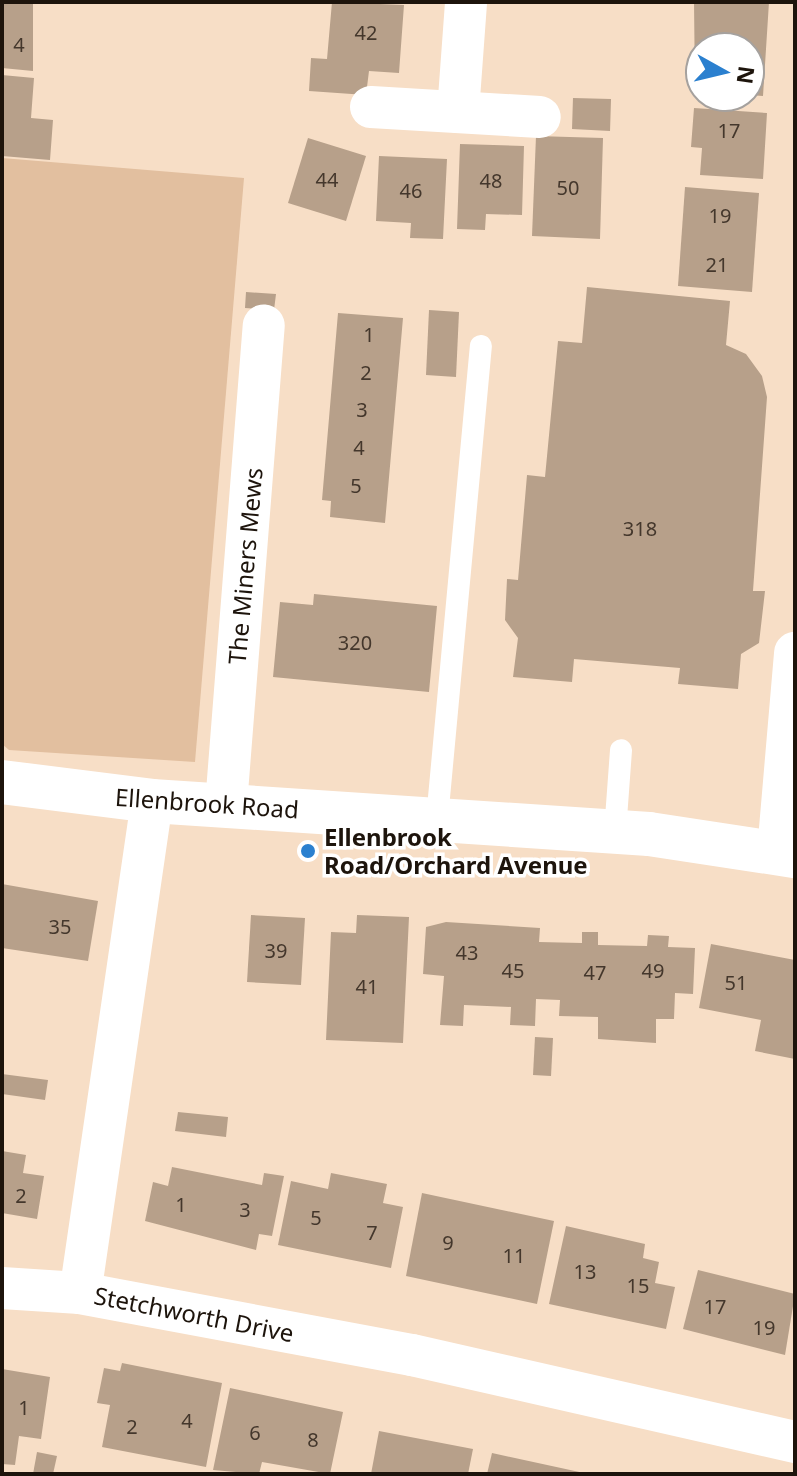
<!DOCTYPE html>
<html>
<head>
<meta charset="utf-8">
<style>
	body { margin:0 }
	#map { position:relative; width:797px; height:1476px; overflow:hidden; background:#f7dec6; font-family:"Noto Sans",sans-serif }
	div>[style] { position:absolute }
	.green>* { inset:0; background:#e2bf9f }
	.building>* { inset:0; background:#b7a08a }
	.lane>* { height:22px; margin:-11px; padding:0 11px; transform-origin:11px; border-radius:11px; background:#fff }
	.street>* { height:42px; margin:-21px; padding:0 21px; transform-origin:21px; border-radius:21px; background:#fff }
	.secondary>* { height:44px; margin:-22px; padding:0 22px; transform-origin:22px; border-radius:22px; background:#fff }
	.dots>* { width:22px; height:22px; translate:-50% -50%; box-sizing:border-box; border:4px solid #fff; border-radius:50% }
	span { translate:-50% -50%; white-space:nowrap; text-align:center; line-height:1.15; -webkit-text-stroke:7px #fff; paint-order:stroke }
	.number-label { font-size:20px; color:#44372c }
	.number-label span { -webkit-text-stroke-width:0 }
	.street-label { font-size:24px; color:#1d140c }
	.poi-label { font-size:24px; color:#1d140c; font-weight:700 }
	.left { translate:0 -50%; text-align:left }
	.frame { position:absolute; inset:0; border:4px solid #1d140c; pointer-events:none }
	.north { position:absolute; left:685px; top:32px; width:80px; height:80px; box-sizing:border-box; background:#fff; border:2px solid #a5a19e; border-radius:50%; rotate:98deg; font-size:22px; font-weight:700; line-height:32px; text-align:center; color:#1d140c }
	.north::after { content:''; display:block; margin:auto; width:28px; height:36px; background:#2b80cf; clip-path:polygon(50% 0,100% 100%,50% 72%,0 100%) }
</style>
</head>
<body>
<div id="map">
	<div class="green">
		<i style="clip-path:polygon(2px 158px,244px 178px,195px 762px,9px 750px,2px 744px)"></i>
	</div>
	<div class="building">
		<i style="clip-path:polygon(2px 2px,33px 2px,33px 71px,2px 68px)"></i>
		<i style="clip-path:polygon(332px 2px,404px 5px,399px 73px,369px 71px,366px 95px,309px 91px,311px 58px,327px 59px)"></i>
		<i style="clip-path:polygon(694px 2px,769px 2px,763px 96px,749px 95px,749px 48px,701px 48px,701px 92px,695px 92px)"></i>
		<i style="clip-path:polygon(2px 75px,34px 78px,31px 118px,53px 120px,50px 160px,2px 156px)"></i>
		<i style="clip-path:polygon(573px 98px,611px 99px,610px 131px,572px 129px)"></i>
		<i style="clip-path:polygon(694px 108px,767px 113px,763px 179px,700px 175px,702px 148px,691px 147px)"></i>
		<i style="clip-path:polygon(536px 136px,603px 138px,600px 239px,532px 236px)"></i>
		<i style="clip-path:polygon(308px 138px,366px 156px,346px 221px,288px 203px)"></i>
		<i style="clip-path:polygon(460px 144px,524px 146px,522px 215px,486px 214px,485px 230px,457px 229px)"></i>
		<i style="clip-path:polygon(379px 156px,447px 159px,443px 239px,410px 238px,411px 223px,376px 221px)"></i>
		<i style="clip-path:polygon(685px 187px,759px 193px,752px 292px,678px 286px)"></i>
		<i style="clip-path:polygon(587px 287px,730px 301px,726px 345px,746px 354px,762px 376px,767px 397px,753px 591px,765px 591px,759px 643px,741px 654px,738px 689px,678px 684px,680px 668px,574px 659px,572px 682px,513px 677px,518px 638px,505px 620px,507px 579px,518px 580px,527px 475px,545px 477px,558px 341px,582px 343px)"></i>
		<i style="clip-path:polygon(246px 292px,276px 294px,274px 310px,245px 308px)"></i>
		<i style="clip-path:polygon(429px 310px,459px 312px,456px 377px,426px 375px)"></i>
		<i style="clip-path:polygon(338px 313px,403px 318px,385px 523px,330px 517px,331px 501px,322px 500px)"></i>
		<i style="clip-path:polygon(314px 594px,437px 606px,429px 692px,273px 677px,280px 602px,313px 605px)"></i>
		<i style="clip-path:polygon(2px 884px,98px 901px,88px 961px,2px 948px)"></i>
		<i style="clip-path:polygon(251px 915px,305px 918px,301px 985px,247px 982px)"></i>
		<i style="clip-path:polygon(357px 915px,409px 917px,403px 1043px,326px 1040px,331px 932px,356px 933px)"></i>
		<i style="clip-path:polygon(446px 922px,540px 928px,539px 942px,582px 943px,582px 932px,598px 932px,598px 945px,647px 946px,648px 935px,669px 936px,668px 947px,695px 948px,693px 994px,675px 993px,674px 1019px,656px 1019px,656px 1043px,598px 1039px,598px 1017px,559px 1016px,560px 1000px,536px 999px,535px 1026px,510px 1025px,511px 1007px,464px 1005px,463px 1026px,440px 1025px,444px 976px,423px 974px,426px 927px)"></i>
		<i style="clip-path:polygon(711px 944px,795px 960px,795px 1059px,755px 1051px,761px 1020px,699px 1008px)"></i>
		<i style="clip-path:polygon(535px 1037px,553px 1038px,551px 1076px,533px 1075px)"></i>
		<i style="clip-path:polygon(2px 1074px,48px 1080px,45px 1100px,2px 1094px)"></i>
		<i style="clip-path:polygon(178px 1112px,228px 1117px,226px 1137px,175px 1131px)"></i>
		<i style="clip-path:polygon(2px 1151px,26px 1155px,23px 1173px,44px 1176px,37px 1219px,2px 1213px)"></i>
		<i style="clip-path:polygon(172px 1167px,262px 1185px,264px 1173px,284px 1176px,272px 1236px,259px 1234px,256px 1250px,145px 1221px,153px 1182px,168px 1186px)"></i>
		<i style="clip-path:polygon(331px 1173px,387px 1184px,383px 1203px,403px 1207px,391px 1268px,278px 1245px,291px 1181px,328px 1189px)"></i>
		<i style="clip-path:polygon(422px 1193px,554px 1221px,537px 1304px,406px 1276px)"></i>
		<i style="clip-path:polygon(566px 1226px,645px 1244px,643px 1258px,659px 1262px,655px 1283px,675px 1287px,666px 1329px,549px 1304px)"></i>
		<i style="clip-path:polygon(698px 1270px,795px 1294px,785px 1355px,683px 1329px)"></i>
		<i style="clip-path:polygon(122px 1363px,222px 1383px,206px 1467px,102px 1447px,110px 1405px,97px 1403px,104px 1368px,120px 1371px)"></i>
		<i style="clip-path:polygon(2px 1369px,50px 1377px,41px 1439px,19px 1436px,15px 1465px,2px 1464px)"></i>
		<i style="clip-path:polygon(230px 1388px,343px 1412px,330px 1474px,262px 1462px,259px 1474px,213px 1470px)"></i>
		<i style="clip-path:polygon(379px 1431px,473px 1449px,468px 1474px,371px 1474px)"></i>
		<i style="clip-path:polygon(37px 1452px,57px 1456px,53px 1474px,33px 1474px)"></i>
		<i style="clip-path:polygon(492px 1453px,584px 1473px,584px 1474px,487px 1474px)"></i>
	</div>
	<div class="lane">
		<i style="left:437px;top:819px;width:475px;rotate:-84.7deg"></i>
		<i style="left:615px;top:832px;width:82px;rotate:-85.8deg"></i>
	</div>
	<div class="street">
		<i style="left:371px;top:107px;width:169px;rotate:3.4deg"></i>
		<i style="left:458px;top:112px;width:110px;rotate:-85.8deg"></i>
		<i style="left:152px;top:801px;width:497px;rotate:98.3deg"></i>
		<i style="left:80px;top:1293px;width:338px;rotate:10.6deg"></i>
		<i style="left:412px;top:1355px;width:393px;rotate:12.8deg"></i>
		<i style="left:226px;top:805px;width:481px;rotate:-85.5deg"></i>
		<i style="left:778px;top:852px;width:200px;rotate:-85.1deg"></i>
		<i style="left:2px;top:1288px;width:78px;rotate:3.7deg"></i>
	</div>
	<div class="secondary">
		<i style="left:2px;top:782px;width:151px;rotate:7.2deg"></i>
		<i style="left:152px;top:801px;width:498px;rotate:3.8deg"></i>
		<i style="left:649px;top:834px;width:148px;rotate:8.6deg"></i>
	</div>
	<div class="dots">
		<i style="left:308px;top:851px;background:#2b80cf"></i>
	</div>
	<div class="number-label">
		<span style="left:366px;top:32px">42</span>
		<span style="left:19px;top:44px">4</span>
		<span style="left:729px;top:130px">17</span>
		<span style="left:327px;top:179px">44</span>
		<span style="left:491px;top:180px">48</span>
		<span style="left:568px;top:187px">50</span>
		<span style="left:411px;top:190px">46</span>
		<span style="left:720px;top:215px">19</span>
		<span style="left:717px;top:264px">21</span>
		<span style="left:369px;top:334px">1</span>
		<span style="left:366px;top:372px">2</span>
		<span style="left:362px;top:409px">3</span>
		<span style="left:359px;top:447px">4</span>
		<span style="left:356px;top:485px">5</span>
		<span style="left:640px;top:528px">318</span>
		<span style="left:355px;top:642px">320</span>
		<span style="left:60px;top:926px">35</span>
		<span style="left:276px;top:950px">39</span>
		<span style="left:467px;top:952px">43</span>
		<span style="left:513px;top:970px">45</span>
		<span style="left:653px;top:970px">49</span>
		<span style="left:595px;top:972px">47</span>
		<span style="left:736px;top:982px">51</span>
		<span style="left:367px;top:986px">41</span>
		<span style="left:21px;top:1195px">2</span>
		<span style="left:181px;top:1204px">1</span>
		<span style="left:245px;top:1209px">3</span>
		<span style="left:316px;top:1217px">5</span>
		<span style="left:372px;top:1232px">7</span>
		<span style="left:448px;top:1242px">9</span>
		<span style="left:514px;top:1255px">11</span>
		<span style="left:585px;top:1271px">13</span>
		<span style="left:638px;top:1285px">15</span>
		<span style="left:715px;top:1306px">17</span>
		<span style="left:764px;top:1327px">19</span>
		<span style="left:24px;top:1407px">1</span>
		<span style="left:187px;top:1420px">4</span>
		<span style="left:132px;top:1426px">2</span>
		<span style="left:255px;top:1432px">6</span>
		<span style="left:313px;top:1439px">8</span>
	</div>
	<div class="street-label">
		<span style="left:245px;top:566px;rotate:-85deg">The Miners Mews</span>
		<span style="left:207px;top:803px;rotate:4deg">Ellenbrook Road</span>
		<span style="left:194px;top:1314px;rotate:11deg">Stetchworth Drive</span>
	</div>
	<div class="poi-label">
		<span class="left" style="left:324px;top:851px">Ellenbrook<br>Road/Orchard Avenue</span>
	</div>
	<div class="frame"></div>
	<div class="north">N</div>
</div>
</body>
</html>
